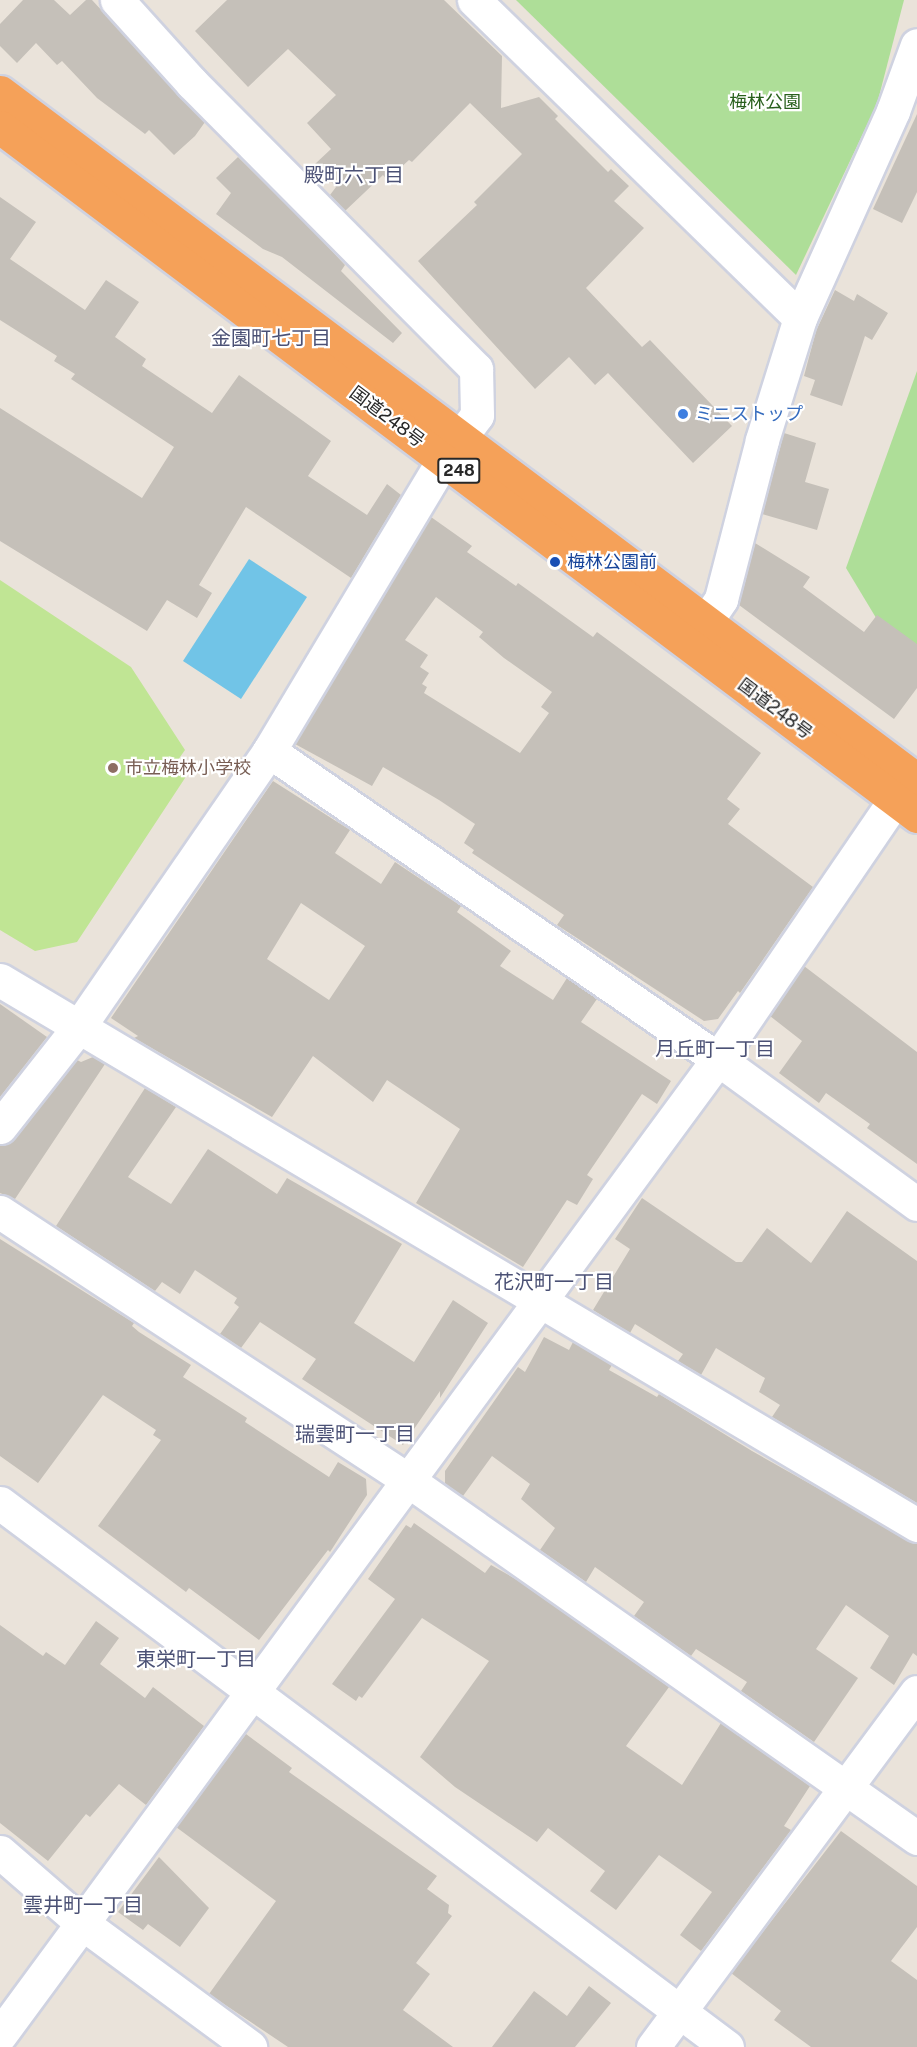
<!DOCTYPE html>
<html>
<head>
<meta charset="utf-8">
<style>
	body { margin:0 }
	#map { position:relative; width:917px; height:2047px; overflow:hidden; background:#eae3da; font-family:"Public Sans","Noto Sans JP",sans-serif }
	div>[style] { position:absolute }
	.green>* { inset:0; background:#aede98 }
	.pitch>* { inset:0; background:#c0e594 }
	.water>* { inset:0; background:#71c4e7 }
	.building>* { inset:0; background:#c5c0b9 }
	.roads { filter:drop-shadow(2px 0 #cfd2e0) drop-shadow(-2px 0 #cfd2e0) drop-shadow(0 2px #cfd2e0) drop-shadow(0 -2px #cfd2e0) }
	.minor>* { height:33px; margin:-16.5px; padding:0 16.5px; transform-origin:16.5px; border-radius:16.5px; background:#fff }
	.highway>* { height:33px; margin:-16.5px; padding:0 16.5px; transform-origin:16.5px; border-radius:16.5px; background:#f5a159 }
	.dots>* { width:16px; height:16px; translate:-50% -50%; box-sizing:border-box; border:3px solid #fff; border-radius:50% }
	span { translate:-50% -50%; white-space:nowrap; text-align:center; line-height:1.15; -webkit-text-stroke:4.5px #fff; paint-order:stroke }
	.shield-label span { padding:2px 4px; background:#fff; border:2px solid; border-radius:4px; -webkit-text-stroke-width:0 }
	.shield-label { font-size:16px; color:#282828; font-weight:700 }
	.park-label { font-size:18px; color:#29601d }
	.shop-label { font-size:18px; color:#366cbe }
	.left { translate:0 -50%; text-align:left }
	.street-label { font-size:18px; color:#282828 }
	.transit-label { font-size:18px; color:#164399 }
	.education-label { font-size:18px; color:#785e54 }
	.neighbourhood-label { font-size:20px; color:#4b5175 }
</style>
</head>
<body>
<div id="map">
	<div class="green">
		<i style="clip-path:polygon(516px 0,904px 0,877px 104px,796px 275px)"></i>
		<i style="clip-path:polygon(917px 371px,917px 658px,899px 656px,846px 568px)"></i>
	</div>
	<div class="pitch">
		<i style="clip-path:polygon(0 580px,131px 667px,185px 750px,173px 767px,187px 775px,77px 942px,35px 951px,0 930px)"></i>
	</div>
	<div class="water">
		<i style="clip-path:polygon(249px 559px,307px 597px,241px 699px,183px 661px)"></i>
	</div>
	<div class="building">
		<i style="clip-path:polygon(23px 0,54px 0,70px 15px,86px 0,92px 0,205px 122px,195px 136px,174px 155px,149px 130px,145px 134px,97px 98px,62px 61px,57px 65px,36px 43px,17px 63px,0 46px,0 24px)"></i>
		<i style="clip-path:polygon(227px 0,444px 0,502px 56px,501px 108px,539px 97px,558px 116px,555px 119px,608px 172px,611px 169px,629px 186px,614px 201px,644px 228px,586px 288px,642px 347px,650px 340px,732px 426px,693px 463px,608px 373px,595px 385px,569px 357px,535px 389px,418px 261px,477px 205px,474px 202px,522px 154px,470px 103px,412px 162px,409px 160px,387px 180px,383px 175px,345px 211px,330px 195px,336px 187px,315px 164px,331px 149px,307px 123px,336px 95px,288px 49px,248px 87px,195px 31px)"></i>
		<i style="clip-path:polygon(917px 114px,917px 192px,902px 223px,873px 209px)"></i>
		<i style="clip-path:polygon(238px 157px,318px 236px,345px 265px,341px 271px,402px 333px,393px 343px,282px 257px,263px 249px,216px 214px,231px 193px,216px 178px)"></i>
		<i style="clip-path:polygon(0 197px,36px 222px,10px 259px,85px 310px,106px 280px,139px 302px,115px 337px,146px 359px,142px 366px,212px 413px,239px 375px,331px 441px,308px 476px,367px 515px,387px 484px,401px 495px,351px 578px,246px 507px,199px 585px,212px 593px,197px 618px,167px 600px,147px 631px,0 541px,0 408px,142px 498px,174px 447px,71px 379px,75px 374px,54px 361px,57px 356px,0 320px)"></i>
		<i style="clip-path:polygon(835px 290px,854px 301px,857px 294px,888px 313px,872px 340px,865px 336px,842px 406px,810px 395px,815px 380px,804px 376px,816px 331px)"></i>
		<i style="clip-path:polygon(784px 433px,816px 443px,805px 482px,829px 489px,817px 530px,762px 514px)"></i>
		<i style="clip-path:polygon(evenodd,431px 517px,472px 546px,467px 552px,516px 586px,518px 583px,593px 637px,597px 632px,761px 753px,727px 799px,740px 809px,728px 824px,813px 887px,740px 993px,738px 991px,718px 1019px,704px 1021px,557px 925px,564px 915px,472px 853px,474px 850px,464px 843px,475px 824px,439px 800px,383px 767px,372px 786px,295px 744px,431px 517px,436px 597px,483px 632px,479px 637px,504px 658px,552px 692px,541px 707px,549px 713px,520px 753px,424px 693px,427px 687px,422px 684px,429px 673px,420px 667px,428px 655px,405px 640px,436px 597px)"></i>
		<i style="clip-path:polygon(755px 543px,810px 577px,803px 587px,864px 632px,877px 615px,917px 644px,917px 688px,894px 719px,739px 605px)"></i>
		<i style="clip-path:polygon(evenodd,273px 781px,350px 830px,335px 853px,381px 884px,395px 862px,461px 906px,457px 912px,511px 951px,500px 966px,553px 1000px,567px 978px,597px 999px,581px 1022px,671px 1081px,657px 1104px,642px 1094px,587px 1175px,593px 1179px,577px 1205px,567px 1200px,523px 1267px,416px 1203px,460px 1129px,387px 1080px,373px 1102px,313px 1056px,272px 1117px,134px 1038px,138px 1036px,111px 1018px,273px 781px,301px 903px,365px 946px,329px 1000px,267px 959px,301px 903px)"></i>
		<i style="clip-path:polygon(804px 966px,917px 1052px,917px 1164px,867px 1128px,870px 1124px,826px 1093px,819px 1103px,779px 1073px,802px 1041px,770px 1016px)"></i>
		<i style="clip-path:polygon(0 1004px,47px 1037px,0 1097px)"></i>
		<i style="clip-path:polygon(93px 1057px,105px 1064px,15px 1199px,0 1193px,0 1145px,15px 1139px,77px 1060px,81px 1062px)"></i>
		<i style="clip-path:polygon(145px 1088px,176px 1107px,128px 1177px,171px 1204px,208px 1149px,277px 1194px,287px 1178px,402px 1244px,354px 1323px,414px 1362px,453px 1300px,488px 1323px,440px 1398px,440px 1391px,403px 1445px,302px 1379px,316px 1359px,260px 1322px,241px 1348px,220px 1334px,239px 1307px,234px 1303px,237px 1298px,195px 1270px,180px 1294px,162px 1282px,155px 1291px,56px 1226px)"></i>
		<i style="clip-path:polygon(642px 1198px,736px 1262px,742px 1262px,767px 1228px,811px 1263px,847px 1211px,917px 1261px,917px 1503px,772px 1417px,780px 1405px,759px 1392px,765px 1378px,716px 1348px,701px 1375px,678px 1361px,683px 1354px,635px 1324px,630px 1333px,593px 1310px,630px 1249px,615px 1239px)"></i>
		<i style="clip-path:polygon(0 1239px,134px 1323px,132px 1326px,139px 1332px,191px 1365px,183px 1377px,247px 1418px,245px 1422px,329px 1477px,338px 1462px,366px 1479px,367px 1495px,330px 1552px,328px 1550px,259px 1640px,189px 1588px,186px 1592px,98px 1526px,161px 1440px,153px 1435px,156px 1430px,103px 1395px,38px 1483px,0 1456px)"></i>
		<i style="clip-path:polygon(544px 1337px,569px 1350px,573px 1342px,612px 1365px,609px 1370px,657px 1397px,659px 1394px,752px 1451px,917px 1544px,917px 1656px,913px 1653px,894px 1685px,870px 1668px,889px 1636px,846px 1605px,816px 1649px,858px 1678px,814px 1742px,741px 1691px,747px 1682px,696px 1649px,691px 1656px,634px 1616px,644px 1602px,595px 1567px,586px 1582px,540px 1550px,555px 1528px,521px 1499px,530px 1484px,492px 1456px,463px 1496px,445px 1484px,445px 1471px,518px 1367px,525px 1372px)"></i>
		<i style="clip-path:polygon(414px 1523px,485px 1573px,491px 1565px,519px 1581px,669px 1687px,626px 1746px,682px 1785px,721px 1723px,810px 1786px,784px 1826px,791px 1830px,701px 1951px,680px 1935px,712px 1892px,659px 1855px,616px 1910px,590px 1891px,605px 1871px,548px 1828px,537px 1842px,455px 1787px,420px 1757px,489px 1661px,422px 1618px,362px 1698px,359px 1696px,356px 1701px,332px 1684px,395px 1599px,368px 1579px,406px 1525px,411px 1528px)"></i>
		<i style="clip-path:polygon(96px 1621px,119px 1638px,100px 1664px,145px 1698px,153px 1687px,204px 1726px,146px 1805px,119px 1784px,90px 1817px,86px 1814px,48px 1861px,0 1823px,0 1625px,43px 1656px,46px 1652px,65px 1665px)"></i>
		<i style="clip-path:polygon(246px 1734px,292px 1768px,289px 1772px,437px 1876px,427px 1889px,449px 1905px,448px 1913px,452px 1916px,416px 1963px,430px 1974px,403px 2010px,453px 2047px,288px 2047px,209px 1994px,276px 1901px,176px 1827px)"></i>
		<i style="clip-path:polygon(841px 1831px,917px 1886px,917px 1927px,891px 1961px,917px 1980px,917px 2047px,811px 2047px,774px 2020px,781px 2011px,731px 1973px)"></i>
		<i style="clip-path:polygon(159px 1857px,209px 1908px,180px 1947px,148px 1924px,143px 1930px,118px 1912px)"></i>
		<i style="clip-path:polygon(589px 1986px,611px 2003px,575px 2047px,492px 2047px,534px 1991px,567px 2016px)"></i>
	</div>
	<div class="roads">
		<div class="minor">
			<i style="left:474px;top:0;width:455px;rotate:44.3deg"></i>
			<i style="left:705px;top:623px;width:29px;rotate:-56deg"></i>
			<i style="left:721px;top:599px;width:164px;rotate:-75.5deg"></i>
			<i style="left:762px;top:440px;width:128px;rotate:-72.7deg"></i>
			<i style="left:800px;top:318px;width:227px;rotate:-65.8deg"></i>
			<i style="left:893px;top:111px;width:70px;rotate:-70deg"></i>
			<i style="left:269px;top:751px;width:544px;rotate:34.45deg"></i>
			<i style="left:718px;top:1059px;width:246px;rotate:36.1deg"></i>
			<i style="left:0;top:980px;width:1067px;rotate:30.72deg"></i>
			<i style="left:0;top:1127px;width:126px;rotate:-51.8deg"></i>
			<i style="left:78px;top:1028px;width:336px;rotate:-55.4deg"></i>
			<i style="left:269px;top:751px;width:340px;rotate:-59.1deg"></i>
			<i style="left:444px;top:459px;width:55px;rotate:-53.1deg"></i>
			<i style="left:477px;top:415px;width:46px;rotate:-91.2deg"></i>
			<i style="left:476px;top:369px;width:403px;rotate:-134.8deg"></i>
			<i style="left:192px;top:83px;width:112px;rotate:-132.1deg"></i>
			<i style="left:0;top:1212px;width:490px;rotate:33.3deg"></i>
			<i style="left:409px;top:1481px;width:621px;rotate:35.1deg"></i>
			<i style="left:0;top:1503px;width:908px;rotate:36.81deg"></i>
			<i style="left:0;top:1852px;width:108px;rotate:40.9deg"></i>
			<i style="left:82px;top:1923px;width:209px;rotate:36.4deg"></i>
			<i style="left:0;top:2035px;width:1212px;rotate:-53.66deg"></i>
			<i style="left:718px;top:1059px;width:314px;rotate:-55.7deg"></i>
			<i style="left:653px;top:2047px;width:442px;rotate:-53.4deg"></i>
		</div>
		<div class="highway">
			<i style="left:0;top:92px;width:1146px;rotate:36.88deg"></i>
			<i style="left:0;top:127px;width:1147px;rotate:36.92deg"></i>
		</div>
	</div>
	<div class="dots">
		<i style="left:683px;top:414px;background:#3f7fe0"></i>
		<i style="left:555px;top:562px;background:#1a4fb4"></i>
		<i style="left:113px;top:768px;background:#8d6e63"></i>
	</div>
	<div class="shield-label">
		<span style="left:459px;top:471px">248</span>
	</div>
	<div class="park-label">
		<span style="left:765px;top:102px">梅林公園</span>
	</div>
	<div class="shop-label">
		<span class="left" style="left:695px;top:414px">ミニストップ</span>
	</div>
	<div class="street-label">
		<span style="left:387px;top:417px;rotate:37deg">国道248号</span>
		<span style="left:775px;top:709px;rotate:37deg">国道248号</span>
	</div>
	<div class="transit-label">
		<span class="left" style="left:567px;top:562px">梅林公園前</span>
	</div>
	<div class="education-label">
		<span class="left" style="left:125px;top:768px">市立梅林小学校</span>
	</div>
	<div class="neighbourhood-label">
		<span style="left:354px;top:175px">殿町六丁目</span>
		<span style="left:271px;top:338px">金園町七丁目</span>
		<span style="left:715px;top:1049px">月丘町一丁目</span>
		<span style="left:554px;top:1282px">花沢町一丁目</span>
		<span style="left:355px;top:1434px">瑞雲町一丁目</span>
		<span style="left:196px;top:1659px">東栄町一丁目</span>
		<span style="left:83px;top:1905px">雲井町一丁目</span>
	</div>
</div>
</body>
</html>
